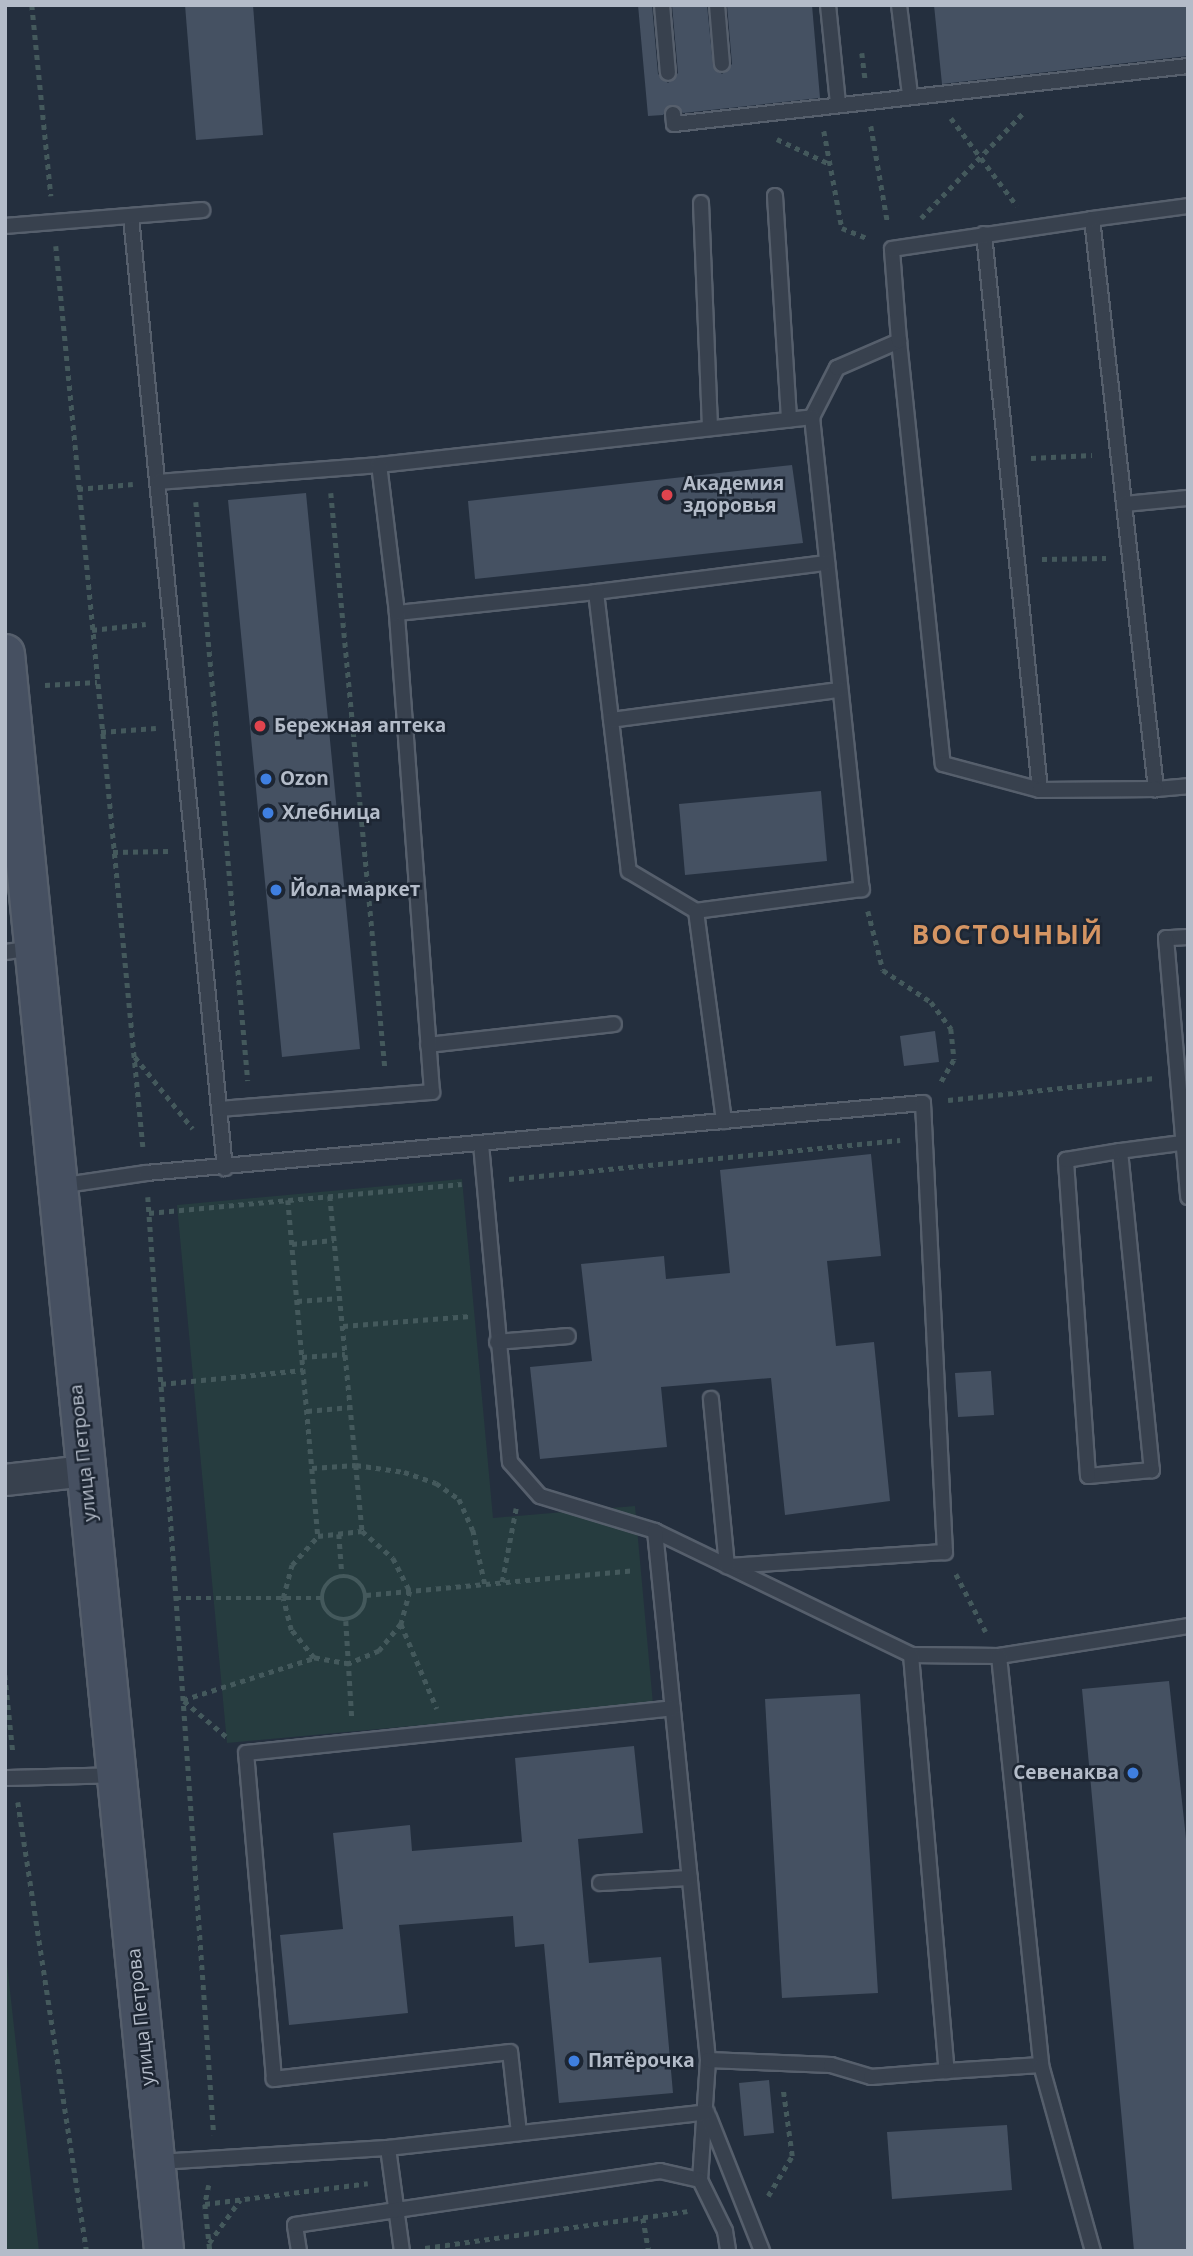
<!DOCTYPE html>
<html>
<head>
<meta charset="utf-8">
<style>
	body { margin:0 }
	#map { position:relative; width:1193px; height:2256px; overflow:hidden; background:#242f3e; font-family:"Open Sans",sans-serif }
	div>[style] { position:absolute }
	.green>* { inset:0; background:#263c3f }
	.building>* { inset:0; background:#455162 }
	.path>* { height:4.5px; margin-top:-2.25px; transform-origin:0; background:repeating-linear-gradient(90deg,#44595c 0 5px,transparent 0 10px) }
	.path>.ring { margin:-2.25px; padding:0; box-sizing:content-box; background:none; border:4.5px solid #44595c; border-radius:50% }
	.roads { filter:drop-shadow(2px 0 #565f6c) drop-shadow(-2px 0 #565f6c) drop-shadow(0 2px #565f6c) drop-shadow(0 -2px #565f6c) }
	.service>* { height:14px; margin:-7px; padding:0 7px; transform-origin:7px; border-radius:7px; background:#38414e }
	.minor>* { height:30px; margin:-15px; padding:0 15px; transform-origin:15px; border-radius:15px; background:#38414e }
	.secondary>* { height:38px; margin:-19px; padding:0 19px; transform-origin:19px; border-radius:19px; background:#465061 }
	.dots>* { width:19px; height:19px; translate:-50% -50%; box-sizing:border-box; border:4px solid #1d2633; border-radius:50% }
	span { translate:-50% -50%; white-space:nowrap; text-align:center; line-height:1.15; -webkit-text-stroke:5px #1d2633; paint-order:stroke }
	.poi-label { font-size:19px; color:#b4bcc9; font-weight:700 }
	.left { translate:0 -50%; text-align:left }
	.right { translate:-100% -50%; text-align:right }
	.street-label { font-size:19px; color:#b4bcc9 }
	.district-label { font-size:26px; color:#d59563; font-weight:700; letter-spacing:2px }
	.frame { position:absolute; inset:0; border:7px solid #b4bcc9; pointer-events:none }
</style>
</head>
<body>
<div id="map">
	<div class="green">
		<i style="clip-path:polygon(462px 1179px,493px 1518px,635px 1506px,653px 1704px,227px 1743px,177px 1205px)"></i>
		<i style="clip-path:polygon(5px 1952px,6px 1955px,39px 2251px,5px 2251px)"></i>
	</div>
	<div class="building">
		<i style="clip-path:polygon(185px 5px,253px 5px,263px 135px,196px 140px)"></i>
		<i style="clip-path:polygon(638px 5px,652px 5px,658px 74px,668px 83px,678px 73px,672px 5px,707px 5px,713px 65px,722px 74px,732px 64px,727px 5px,812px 5px,820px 98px,683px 113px,671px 105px,663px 115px,648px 116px)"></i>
		<i style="clip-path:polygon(934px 5px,1188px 5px,1188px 56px,942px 84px)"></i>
		<i style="clip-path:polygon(792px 465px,803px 543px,475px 579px,468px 501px)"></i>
		<i style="clip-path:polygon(306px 493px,360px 1049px,282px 1057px,228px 500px)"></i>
		<i style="clip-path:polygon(821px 791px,827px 861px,685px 875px,679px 804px)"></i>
		<i style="clip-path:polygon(935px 1031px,939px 1062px,904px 1066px,900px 1036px)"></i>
		<i style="clip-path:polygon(871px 1154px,881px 1256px,827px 1261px,836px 1346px,874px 1342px,890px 1501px,785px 1515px,771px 1378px,661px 1387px,667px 1447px,540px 1459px,530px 1367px,592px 1361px,581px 1264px,664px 1256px,666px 1279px,730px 1273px,720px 1170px)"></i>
		<i style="clip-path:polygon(991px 1371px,994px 1415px,958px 1417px,955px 1373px)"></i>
		<i style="clip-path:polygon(1169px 1681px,1188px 1857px,1188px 2251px,1134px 2251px,1082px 1689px)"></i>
		<i style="clip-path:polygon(860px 1694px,878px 1993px,782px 1998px,765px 1699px)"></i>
		<i style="clip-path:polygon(634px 1746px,643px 1833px,578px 1839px,589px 1963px,661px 1957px,673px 2093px,559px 2103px,544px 1944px,515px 1947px,513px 1916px,399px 1925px,408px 2013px,289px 2025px,280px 1935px,343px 1929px,333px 1833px,410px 1825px,412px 1851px,522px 1842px,515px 1758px)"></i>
		<i style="clip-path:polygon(769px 2080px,774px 2133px,744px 2136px,739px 2083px)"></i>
		<i style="clip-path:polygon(1007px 2125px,1012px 2190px,892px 2199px,887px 2132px)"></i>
	</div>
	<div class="path">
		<i style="left:32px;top:5px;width:192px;rotate:84.3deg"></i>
		<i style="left:862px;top:53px;width:26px;rotate:83deg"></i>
		<i style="left:951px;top:118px;width:110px;rotate:53.1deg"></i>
		<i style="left:871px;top:126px;width:99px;rotate:80.2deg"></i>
		<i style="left:824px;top:131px;width:99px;rotate:79.5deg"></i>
		<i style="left:842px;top:228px;width:29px;rotate:22deg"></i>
		<i style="left:777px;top:139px;width:59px;rotate:25.3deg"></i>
		<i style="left:921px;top:218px;width:149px;rotate:-45.8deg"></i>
		<i style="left:56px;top:246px;width:905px;rotate:84.48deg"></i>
		<i style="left:1031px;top:458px;width:61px;rotate:-2.8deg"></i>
		<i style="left:78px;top:489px;width:55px;rotate:-5.2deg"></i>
		<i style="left:331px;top:493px;width:577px;rotate:84.63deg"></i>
		<i style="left:196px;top:502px;width:581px;rotate:84.87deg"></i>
		<i style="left:1042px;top:559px;width:64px;rotate:-0.9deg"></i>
		<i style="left:92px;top:630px;width:54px;rotate:-6.3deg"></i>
		<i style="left:45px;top:685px;width:52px;rotate:-3.3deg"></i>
		<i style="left:101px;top:732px;width:55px;rotate:-4.2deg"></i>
		<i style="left:113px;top:852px;width:56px;rotate:-1deg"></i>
		<i style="left:868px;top:911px;width:61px;rotate:75.7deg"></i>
		<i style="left:883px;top:970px;width:58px;rotate:33.7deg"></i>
		<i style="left:931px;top:1002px;width:34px;rotate:53deg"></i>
		<i style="left:951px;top:1029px;width:31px;rotate:84deg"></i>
		<i style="left:954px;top:1060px;width:28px;rotate:120deg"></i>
		<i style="left:135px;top:1057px;width:92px;rotate:51.1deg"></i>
		<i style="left:948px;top:1100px;width:208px;rotate:-6.1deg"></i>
		<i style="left:509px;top:1179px;width:393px;rotate:-5.7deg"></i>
		<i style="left:330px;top:1196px;width:337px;rotate:84.5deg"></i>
		<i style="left:148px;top:1197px;width:940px;rotate:85.98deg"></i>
		<i style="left:288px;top:1200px;width:337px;rotate:84.9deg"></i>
		<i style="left:149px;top:1213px;width:314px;rotate:-5.3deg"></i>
		<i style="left:292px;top:1244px;width:42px;rotate:-5.4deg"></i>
		<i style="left:297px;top:1301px;width:43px;rotate:-4deg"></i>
		<i style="left:343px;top:1326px;width:128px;rotate:-4.5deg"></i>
		<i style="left:302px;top:1357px;width:43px;rotate:-4deg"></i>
		<i style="left:161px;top:1384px;width:143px;rotate:-5.6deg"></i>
		<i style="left:307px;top:1411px;width:44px;rotate:-5.2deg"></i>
		<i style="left:312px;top:1468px;width:44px;rotate:-3.9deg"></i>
		<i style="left:356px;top:1465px;width:49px;rotate:8.3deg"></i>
		<i style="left:404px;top:1472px;width:34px;rotate:19deg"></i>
		<i style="left:436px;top:1483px;width:28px;rotate:35deg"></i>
		<i style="left:459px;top:1499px;width:34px;rotate:66deg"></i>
		<i style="left:473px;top:1530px;width:55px;rotate:77.5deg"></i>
		<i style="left:362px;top:1531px;width:41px;rotate:41.1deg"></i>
		<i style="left:393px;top:1558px;width:37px;rotate:63deg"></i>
		<i style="left:410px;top:1591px;width:34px;rotate:105deg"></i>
		<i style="left:401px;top:1624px;width:35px;rotate:129deg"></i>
		<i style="left:379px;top:1651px;width:33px;rotate:157deg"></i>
		<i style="left:349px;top:1664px;width:36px;rotate:-170deg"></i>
		<i style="left:314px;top:1658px;width:36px;rotate:-129deg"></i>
		<i style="left:291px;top:1630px;width:33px;rotate:-104deg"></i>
		<i style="left:283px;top:1598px;width:34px;rotate:-75deg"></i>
		<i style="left:292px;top:1565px;width:39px;rotate:-48deg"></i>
		<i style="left:318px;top:1536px;width:44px;rotate:-6.5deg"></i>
		<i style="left:339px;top:1534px;width:40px;rotate:85.7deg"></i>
		<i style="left:956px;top:1574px;width:65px;rotate:62.7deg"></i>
		<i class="ring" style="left:322px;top:1576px;width:39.5px;height:39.5px"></i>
		<i style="left:502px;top:1582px;width:75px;rotate:-79.3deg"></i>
		<i style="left:366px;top:1595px;width:269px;rotate:-5.3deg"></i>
		<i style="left:176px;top:1598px;width:145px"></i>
		<i style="left:346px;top:1621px;width:97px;rotate:86.5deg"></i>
		<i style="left:401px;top:1624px;width:92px;rotate:67deg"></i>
		<i style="left:5px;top:1675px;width:77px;rotate:84.1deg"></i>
		<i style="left:183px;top:1700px;width:138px;rotate:-17.8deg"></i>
		<i style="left:184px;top:1701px;width:57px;rotate:40.1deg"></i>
		<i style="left:18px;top:1802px;width:454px;rotate:81.3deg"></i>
		<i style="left:209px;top:2185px;width:19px;rotate:102deg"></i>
		<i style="left:205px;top:2204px;width:47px;rotate:83.9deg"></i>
		<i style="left:768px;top:2196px;width:47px;rotate:-59deg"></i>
		<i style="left:792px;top:2156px;width:68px;rotate:-97.7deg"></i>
		<i style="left:205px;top:2204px;width:164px;rotate:-7.3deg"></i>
		<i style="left:643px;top:2218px;width:34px;rotate:80deg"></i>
		<i style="left:209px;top:2243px;width:53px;rotate:-54.2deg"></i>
		<i style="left:425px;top:2248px;width:265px;rotate:-8deg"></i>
	</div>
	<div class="roads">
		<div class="service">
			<i style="left:662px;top:5px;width:68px;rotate:85deg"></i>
			<i style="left:717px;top:5px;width:59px;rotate:85.2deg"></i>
			<i style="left:828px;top:5px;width:99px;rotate:84.2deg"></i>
			<i style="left:899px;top:5px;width:91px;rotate:83deg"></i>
			<i style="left:673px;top:114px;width:10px;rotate:84deg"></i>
			<i style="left:674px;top:124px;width:517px;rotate:-6.44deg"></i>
			<i style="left:775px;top:196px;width:224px;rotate:86.4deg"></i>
			<i style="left:701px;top:203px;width:223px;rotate:87.7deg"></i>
			<i style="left:1188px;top:206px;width:97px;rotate:172.3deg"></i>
			<i style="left:1092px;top:219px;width:574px;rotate:83.59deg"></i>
			<i style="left:1156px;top:789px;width:32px;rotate:-5deg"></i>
			<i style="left:131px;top:217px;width:956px;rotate:84.36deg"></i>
			<i style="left:5px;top:226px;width:198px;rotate:-4.6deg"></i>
			<i style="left:984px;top:234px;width:559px;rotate:84.25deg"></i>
			<i style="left:899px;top:341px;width:425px;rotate:84.1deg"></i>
			<i style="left:943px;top:764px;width:100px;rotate:15deg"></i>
			<i style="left:1040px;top:790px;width:116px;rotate:-0.5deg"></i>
			<i style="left:812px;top:417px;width:55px;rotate:-63deg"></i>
			<i style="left:837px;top:368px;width:68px;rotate:-23.5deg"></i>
			<i style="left:899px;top:341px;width:92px;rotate:-94.4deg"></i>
			<i style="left:892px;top:249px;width:202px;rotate:-8.5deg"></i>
			<i style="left:158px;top:482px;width:222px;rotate:-4.4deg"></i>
			<i style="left:379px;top:465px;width:436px;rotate:-6.3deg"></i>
			<i style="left:812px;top:417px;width:475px;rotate:84deg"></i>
			<i style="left:862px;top:889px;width:167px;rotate:172.5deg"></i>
			<i style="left:1124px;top:504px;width:64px;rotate:-5.4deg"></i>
			<i style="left:596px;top:592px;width:233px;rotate:-7.2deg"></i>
			<i style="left:397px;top:613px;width:200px;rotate:-6deg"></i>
			<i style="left:596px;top:592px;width:281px;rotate:83.3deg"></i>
			<i style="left:629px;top:871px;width:78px;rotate:30.8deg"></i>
			<i style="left:696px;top:911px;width:212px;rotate:82.4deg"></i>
			<i style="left:611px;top:720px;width:231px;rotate:-7.5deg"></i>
			<i style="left:1188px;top:937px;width:22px;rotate:177deg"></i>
			<i style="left:1166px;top:938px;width:260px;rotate:85.1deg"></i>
			<i style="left:5px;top:952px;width:27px;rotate:-8deg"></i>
			<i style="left:428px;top:1045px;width:187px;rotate:-6.4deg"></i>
			<i style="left:220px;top:1109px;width:213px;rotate:-4.6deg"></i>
			<i style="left:432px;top:1092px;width:480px;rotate:-94.2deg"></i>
			<i style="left:397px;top:613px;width:149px;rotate:-96.9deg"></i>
			<i style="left:481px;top:1144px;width:319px;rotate:84.8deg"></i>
			<i style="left:510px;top:1462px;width:45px;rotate:48.6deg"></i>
			<i style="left:540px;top:1496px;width:120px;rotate:16.9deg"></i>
			<i style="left:655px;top:1531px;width:284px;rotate:25.8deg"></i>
			<i style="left:911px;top:1655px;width:88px;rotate:0.7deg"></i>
			<i style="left:999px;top:1656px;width:191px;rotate:-9deg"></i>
			<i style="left:1120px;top:1151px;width:321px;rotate:84.3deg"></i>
			<i style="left:1152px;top:1470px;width:64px;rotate:174.6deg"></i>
			<i style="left:1088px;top:1476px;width:317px;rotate:-94deg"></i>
			<i style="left:1066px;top:1160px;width:55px;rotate:-9.5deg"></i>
			<i style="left:1120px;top:1151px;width:69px;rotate:-7.5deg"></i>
			<i style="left:59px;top:1186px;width:88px;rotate:-8.5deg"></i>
			<i style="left:146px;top:1173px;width:780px;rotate:-5.15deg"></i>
			<i style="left:923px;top:1103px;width:450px;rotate:87.2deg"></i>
			<i style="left:945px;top:1552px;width:218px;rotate:176.3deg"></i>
			<i style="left:727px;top:1566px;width:168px;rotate:-95.5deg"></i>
			<i style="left:497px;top:1342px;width:71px;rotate:-4.8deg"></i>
			<i style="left:655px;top:1531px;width:532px;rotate:84.28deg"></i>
			<i style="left:708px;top:2060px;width:120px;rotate:93.8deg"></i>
			<i style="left:911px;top:1655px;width:418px;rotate:85.1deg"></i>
			<i style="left:947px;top:2071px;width:94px;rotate:-3.7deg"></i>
			<i style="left:999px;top:1656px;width:411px;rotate:84.1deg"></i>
			<i style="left:1041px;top:2065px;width:193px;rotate:74.4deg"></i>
			<i style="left:5px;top:1778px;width:111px;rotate:-1.5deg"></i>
			<i style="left:600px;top:1883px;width:90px;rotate:-3.2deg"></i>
			<i style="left:708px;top:2060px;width:123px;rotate:2.3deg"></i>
			<i style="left:831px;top:2065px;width:42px;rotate:16.7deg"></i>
			<i style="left:871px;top:2077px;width:76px;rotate:-4.5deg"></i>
			<i style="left:709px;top:2117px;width:144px;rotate:68.4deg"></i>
			<i style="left:519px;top:2133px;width:81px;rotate:-96.3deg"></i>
			<i style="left:510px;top:2052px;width:238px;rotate:173.5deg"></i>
			<i style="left:274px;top:2079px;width:327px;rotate:-94.9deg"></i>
			<i style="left:246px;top:1753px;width:429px;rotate:-6deg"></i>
			<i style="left:388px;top:2148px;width:104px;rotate:82.3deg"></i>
			<i style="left:157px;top:2162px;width:231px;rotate:-3.5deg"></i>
			<i style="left:388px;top:2148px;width:321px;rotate:-6.4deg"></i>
			<i style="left:299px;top:2251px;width:26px;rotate:-99deg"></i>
			<i style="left:295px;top:2225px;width:369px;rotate:-8.4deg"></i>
			<i style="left:660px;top:2171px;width:41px;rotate:12.7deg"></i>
			<i style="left:700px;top:2180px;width:57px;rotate:63.9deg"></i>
			<i style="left:725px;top:2231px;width:20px;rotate:81deg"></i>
		</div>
		<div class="minor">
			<i style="left:5px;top:1480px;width:81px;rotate:-6.4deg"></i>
		</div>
		<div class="secondary">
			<i style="left:5px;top:654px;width:1605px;rotate:84.31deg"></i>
		</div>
	</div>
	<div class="dots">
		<i style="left:667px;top:495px;background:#e0444e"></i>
		<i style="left:260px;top:726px;background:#e0444e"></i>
		<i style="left:266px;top:779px;background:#3f7fe0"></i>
		<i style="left:268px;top:813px;background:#3f7fe0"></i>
		<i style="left:276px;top:890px;background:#3f7fe0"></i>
		<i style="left:1133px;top:1773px;background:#3f7fe0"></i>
		<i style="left:574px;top:2061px;background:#3f7fe0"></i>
	</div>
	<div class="poi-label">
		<span class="left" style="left:683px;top:495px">Академия<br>здоровья</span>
		<span class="left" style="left:274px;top:726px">Бережная аптека</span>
		<span class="left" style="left:280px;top:779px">Ozon</span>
		<span class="left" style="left:282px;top:813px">Хлебница</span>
		<span class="left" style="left:290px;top:890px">Йола-маркет</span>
		<span class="right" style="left:1119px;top:1773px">Севенаква</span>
		<span class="left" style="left:588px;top:2061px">Пятёрочка</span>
	</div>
	<div class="street-label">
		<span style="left:83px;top:1453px;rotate:-96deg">улица Петрова</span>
		<span style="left:141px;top:2017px;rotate:-96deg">улица Петрова</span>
	</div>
	<div class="district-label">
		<span style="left:1008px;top:935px">ВОСТОЧНЫЙ</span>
	</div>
	<div class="frame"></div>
</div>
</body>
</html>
